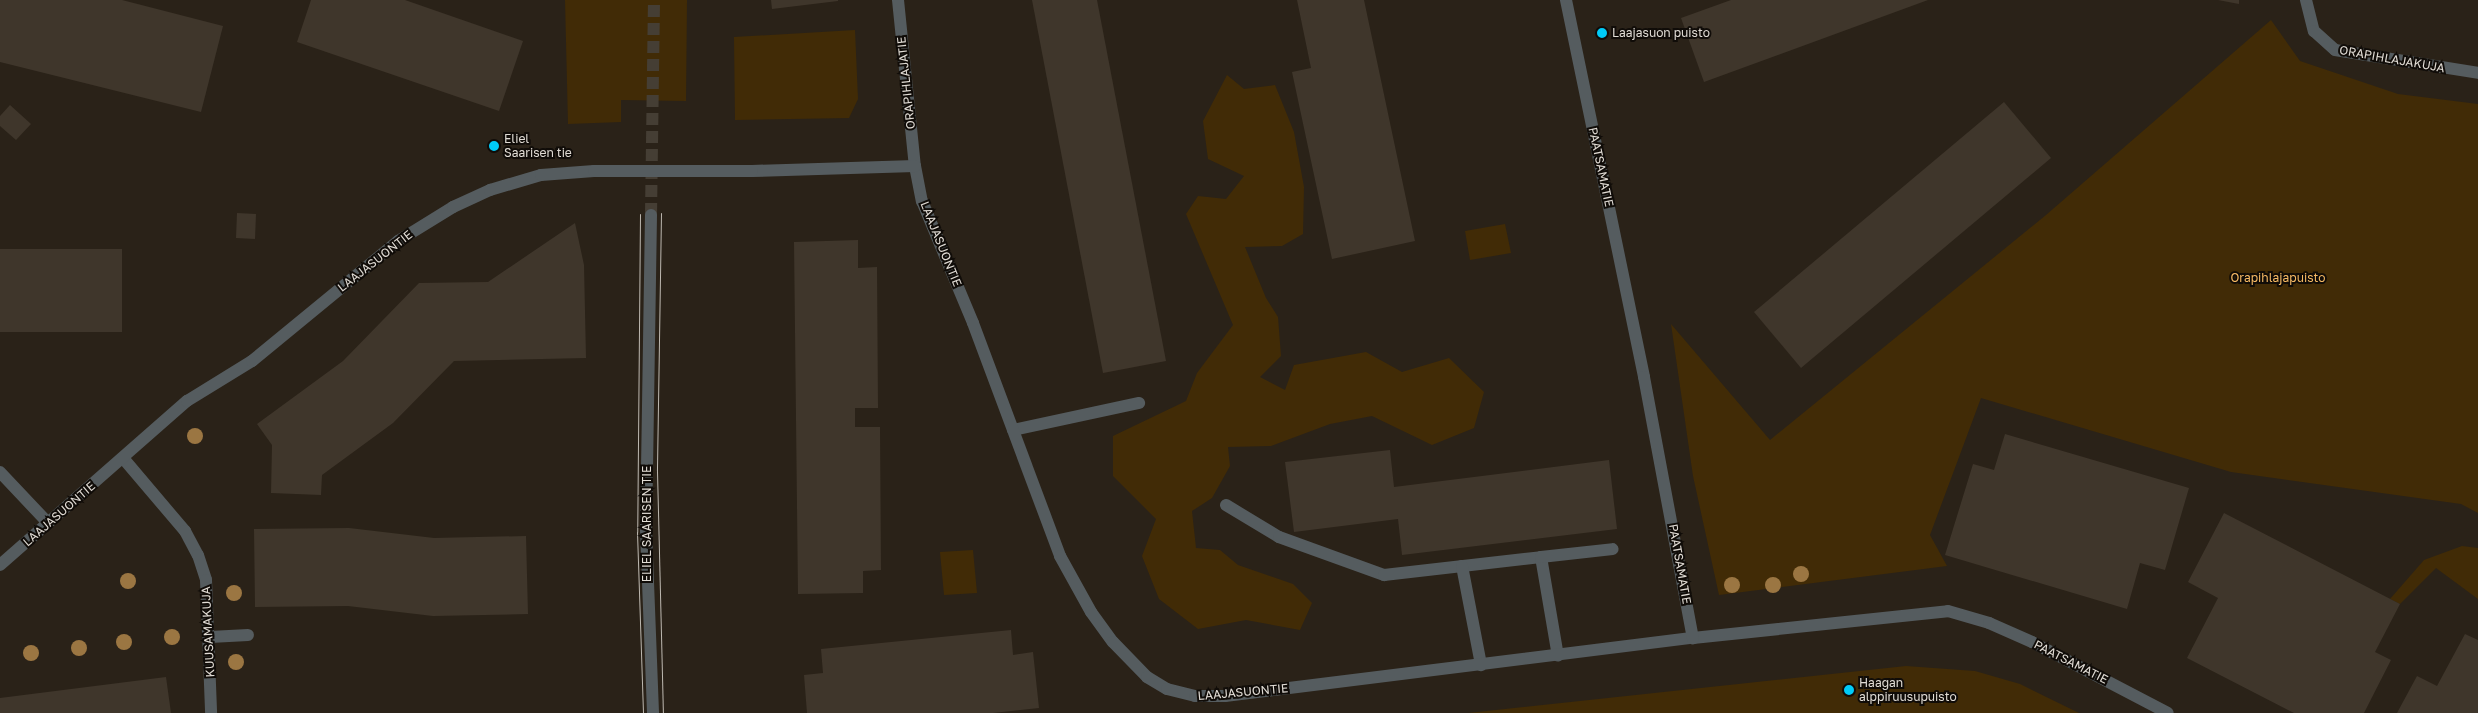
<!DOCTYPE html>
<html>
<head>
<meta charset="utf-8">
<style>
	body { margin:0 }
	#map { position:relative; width:2478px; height:713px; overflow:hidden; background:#2a2218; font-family:"Golos Text",sans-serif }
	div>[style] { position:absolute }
	.green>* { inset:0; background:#412b06 }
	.building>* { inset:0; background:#3f362b }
	.street-tunnel>* { height:12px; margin-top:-6px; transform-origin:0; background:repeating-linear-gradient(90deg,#453e34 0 12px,transparent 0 18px) }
	.lane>* { height:12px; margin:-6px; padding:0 6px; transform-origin:6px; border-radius:6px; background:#555c5f }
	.street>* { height:12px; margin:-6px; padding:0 6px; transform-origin:6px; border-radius:6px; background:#555c5f }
	.tram>* { height:1px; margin:-0.5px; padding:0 0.5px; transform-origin:0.5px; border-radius:0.5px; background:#beb9b1 }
	.street-bridge>* { height:12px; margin:-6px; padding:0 6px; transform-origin:6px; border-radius:6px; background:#555c5f }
	.trees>* { width:16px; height:16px; margin:-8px; border-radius:50%; background:#9b7642 }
	.dots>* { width:14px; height:14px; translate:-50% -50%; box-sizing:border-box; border:2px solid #100c08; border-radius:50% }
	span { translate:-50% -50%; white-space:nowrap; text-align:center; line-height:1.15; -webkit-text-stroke:4px #100c08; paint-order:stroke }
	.poi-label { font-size:12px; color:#e1dcd5 }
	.left { translate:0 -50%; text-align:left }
	.street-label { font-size:12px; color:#e1dcd5 }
	.park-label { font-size:12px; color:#f7ba64 }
</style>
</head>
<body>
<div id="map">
	<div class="green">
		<i style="clip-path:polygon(565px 0,687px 0,686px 101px,621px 100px,621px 122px,568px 124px)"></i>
		<i style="clip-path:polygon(2271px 20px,2300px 61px,2398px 94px,2478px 104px,2478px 513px,2461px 504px,2231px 472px,1981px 398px,1930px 535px,1947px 566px,1719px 595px,1693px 476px,1671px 324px,1770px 440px,2046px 215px)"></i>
		<i style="clip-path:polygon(855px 30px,858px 99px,849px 118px,735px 120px,734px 37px)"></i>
		<i style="clip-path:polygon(1227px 75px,1244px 89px,1275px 85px,1294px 132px,1304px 187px,1303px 234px,1282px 246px,1245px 247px,1266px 298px,1278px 317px,1281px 356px,1260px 377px,1285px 390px,1294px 365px,1366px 352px,1402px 372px,1449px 358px,1484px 392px,1474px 428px,1432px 445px,1372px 416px,1330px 424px,1271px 446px,1228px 447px,1230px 466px,1212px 498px,1192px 511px,1196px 548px,1220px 550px,1238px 565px,1293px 584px,1312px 603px,1300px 630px,1246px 620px,1198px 629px,1159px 599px,1142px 556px,1156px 519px,1113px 476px,1113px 436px,1186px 401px,1197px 373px,1233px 325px,1186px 214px,1198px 196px,1226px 199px,1244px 176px,1208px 159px,1203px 121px)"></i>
		<i style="clip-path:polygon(1505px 224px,1511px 253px,1470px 260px,1465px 231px)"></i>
		<i style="clip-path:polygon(2462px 546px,2478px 548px,2478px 599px,2436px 568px,2400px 604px,2390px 599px,2424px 560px)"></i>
		<i style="clip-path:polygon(973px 550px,977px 593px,944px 595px,940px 552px)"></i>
		<i style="clip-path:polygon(1906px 666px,1975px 671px,2020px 684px,2079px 713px,1468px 713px)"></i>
	</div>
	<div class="building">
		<i style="clip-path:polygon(0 0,122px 0,223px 26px,201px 112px,0 62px)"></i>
		<i style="clip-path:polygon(311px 0,405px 0,523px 41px,499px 111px,297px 42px)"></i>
		<i style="clip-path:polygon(771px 0,838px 0,838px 1px,772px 9px)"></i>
		<i style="clip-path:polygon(1032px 0,1097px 0,1166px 361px,1103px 373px)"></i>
		<i style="clip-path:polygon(1297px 0,1364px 0,1415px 241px,1332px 259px,1292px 72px,1311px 68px)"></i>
		<i style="clip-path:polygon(1731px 0,1928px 0,1704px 82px,1681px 18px)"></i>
		<i style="clip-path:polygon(2218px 0,2239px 0,2239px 4px)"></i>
		<i style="clip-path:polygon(2004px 102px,2051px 158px,1801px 368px,1754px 312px)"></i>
		<i style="clip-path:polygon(10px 105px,31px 124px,16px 140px,0 126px,0 116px)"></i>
		<i style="clip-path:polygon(237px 213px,256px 214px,255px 239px,236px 238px)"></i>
		<i style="clip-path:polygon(575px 223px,584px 265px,586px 358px,454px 361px,393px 423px,322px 475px,321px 495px,271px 493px,272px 445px,257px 424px,343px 361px,419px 283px,488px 282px)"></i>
		<i style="clip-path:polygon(858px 240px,858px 268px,877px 267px,878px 408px,855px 408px,855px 427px,880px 427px,881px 570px,863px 571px,863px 593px,798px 594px,794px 242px)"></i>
		<i style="clip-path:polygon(0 249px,122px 249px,122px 332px,0 332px)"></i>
		<i style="clip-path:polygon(2005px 434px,2189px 488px,2165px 570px,2140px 563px,2127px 609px,1945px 555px,1973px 464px,1994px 470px)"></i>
		<i style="clip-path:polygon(1390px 450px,1394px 487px,1609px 460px,1617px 529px,1402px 555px,1398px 519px,1294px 532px,1285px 462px)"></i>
		<i style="clip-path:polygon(2224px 513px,2400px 604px,2375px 652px,2391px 660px,2364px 713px,2294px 713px,2187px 658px,2218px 598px,2188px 582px)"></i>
		<i style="clip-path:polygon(349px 528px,434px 538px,526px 536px,528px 614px,433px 616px,348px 606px,255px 607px,254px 529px)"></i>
		<i style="clip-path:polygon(1011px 630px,1013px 655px,1033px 652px,1039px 708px,993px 713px,807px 713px,804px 675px,823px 673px,821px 649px)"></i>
		<i style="clip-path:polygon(2465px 634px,2478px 640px,2478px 713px,2397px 713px,2417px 676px,2437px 686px)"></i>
		<i style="clip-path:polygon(166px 677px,171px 713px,0 713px,0 698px)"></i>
	</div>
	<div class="street-tunnel">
		<i style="left:651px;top:215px;width:215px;rotate:-89.2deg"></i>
	</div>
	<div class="lane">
		<i style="left:1013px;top:430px;width:129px;rotate:-12.1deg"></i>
		<i style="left:1226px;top:505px;width:62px;rotate:31.1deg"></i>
		<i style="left:1279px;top:537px;width:112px;rotate:19.9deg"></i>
		<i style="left:1384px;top:575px;width:158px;rotate:-6.5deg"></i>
		<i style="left:1541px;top:557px;width:100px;rotate:80.3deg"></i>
		<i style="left:1541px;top:557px;width:72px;rotate:-6.3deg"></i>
		<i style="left:1462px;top:566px;width:101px;rotate:79.1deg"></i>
		<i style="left:210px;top:637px;width:38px;rotate:-3deg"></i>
	</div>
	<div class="street">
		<i style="left:898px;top:0;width:167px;rotate:84.2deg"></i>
		<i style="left:915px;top:166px;width:36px;rotate:79deg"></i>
		<i style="left:922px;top:201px;width:132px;rotate:67.3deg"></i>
		<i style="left:973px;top:323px;width:249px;rotate:69.5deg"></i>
		<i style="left:1060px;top:556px;width:64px;rotate:61deg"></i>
		<i style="left:1091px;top:612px;width:37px;rotate:54deg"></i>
		<i style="left:1113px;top:642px;width:49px;rotate:45.8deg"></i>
		<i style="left:1147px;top:677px;width:23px;rotate:31deg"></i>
		<i style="left:1167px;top:689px;width:29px;rotate:14deg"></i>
		<i style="left:1195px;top:696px;width:30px"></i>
		<i style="left:1225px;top:696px;width:472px;rotate:-7.1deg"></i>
		<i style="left:1693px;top:638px;width:256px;rotate:-6deg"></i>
		<i style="left:1948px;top:611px;width:43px;rotate:16.3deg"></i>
		<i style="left:1989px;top:623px;width:47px;rotate:23.8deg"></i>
		<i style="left:2032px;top:642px;width:153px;rotate:27.6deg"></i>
		<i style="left:1566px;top:0;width:385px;rotate:78.3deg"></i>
		<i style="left:1644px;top:377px;width:266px;rotate:79.4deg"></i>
		<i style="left:2306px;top:0;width:32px;rotate:76deg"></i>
		<i style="left:2314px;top:31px;width:28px;rotate:42deg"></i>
		<i style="left:2335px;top:50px;width:145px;rotate:9.1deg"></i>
		<i style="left:752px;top:171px;width:163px;rotate:-1.8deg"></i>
		<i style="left:651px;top:215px;width:315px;rotate:90.9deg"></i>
		<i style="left:646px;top:530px;width:183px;rotate:87.8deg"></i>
		<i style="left:123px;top:458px;width:96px;rotate:49.7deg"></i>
		<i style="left:185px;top:531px;width:27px;rotate:62deg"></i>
		<i style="left:198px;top:555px;width:26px;rotate:72deg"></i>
		<i style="left:206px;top:580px;width:133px;rotate:87.8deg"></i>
		<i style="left:0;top:472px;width:70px;rotate:46.7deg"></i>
		<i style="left:0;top:565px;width:249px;rotate:-41.3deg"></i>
		<i style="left:187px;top:401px;width:76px;rotate:-31.6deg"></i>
		<i style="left:252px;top:361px;width:189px;rotate:-39.4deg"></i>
		<i style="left:398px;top:241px;width:65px;rotate:-31.7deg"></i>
		<i style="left:453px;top:207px;width:41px;rotate:-24.7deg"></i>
		<i style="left:490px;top:190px;width:53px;rotate:-16.4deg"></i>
		<i style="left:541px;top:175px;width:53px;rotate:-4.3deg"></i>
	</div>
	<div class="tram">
		<i style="left:661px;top:213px;width:258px;rotate:90.9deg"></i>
		<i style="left:657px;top:471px;width:242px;rotate:88.6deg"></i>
		<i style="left:640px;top:214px;width:318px;rotate:90.5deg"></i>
		<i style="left:637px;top:532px;width:181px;rotate:88.1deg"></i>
	</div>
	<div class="street-bridge">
		<i style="left:594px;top:171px;width:158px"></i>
	</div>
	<div class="trees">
		<i style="left:195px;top:436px"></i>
		<i style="left:1801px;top:574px"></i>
		<i style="left:128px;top:581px"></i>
		<i style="left:1732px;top:585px"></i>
		<i style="left:1773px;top:585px"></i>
		<i style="left:234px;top:593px"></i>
		<i style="left:172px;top:637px"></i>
		<i style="left:124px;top:642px"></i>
		<i style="left:79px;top:648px"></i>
		<i style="left:31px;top:653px"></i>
		<i style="left:236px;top:662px"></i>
	</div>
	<div class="dots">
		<i style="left:1602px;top:33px;background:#00cbf8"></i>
		<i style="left:494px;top:146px;background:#00cbf8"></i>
		<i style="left:1849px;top:690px;background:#00cbf8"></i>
	</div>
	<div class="poi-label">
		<span class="left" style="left:1612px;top:33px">Laajasuon puisto</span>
		<span class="left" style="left:504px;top:146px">Eliel<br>Saarisen tie</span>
		<span class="left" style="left:1859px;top:690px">Haagan<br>alppiruusupuisto</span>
	</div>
	<div class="street-label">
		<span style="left:2392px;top:59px;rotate:10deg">ORAPIHLAJAKUJA</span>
		<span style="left:906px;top:83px;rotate:-96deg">ORAPIHLAJATIE</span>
		<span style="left:1601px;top:167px;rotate:78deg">PAATSAMATIE</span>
		<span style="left:941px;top:244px;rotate:68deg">LAAJASUONTIE</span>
		<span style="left:375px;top:261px;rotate:-38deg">LAAJASUONTIE</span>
		<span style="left:59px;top:514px;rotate:-41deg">LAAJASUONTIE</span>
		<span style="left:647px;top:524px;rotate:-90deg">ELIEL SAARISEN TIE</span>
		<span style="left:1680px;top:564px;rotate:80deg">PAATSAMATIE</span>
		<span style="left:208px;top:632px;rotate:-93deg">KUUSAMAKUJA</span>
		<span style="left:2071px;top:662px;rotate:27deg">PAATSAMATIE</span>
		<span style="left:1243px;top:692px;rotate:-5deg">LAAJASUONTIE</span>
	</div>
	<div class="park-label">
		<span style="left:2278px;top:278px">Orapihlajapuisto</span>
	</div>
</div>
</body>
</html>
